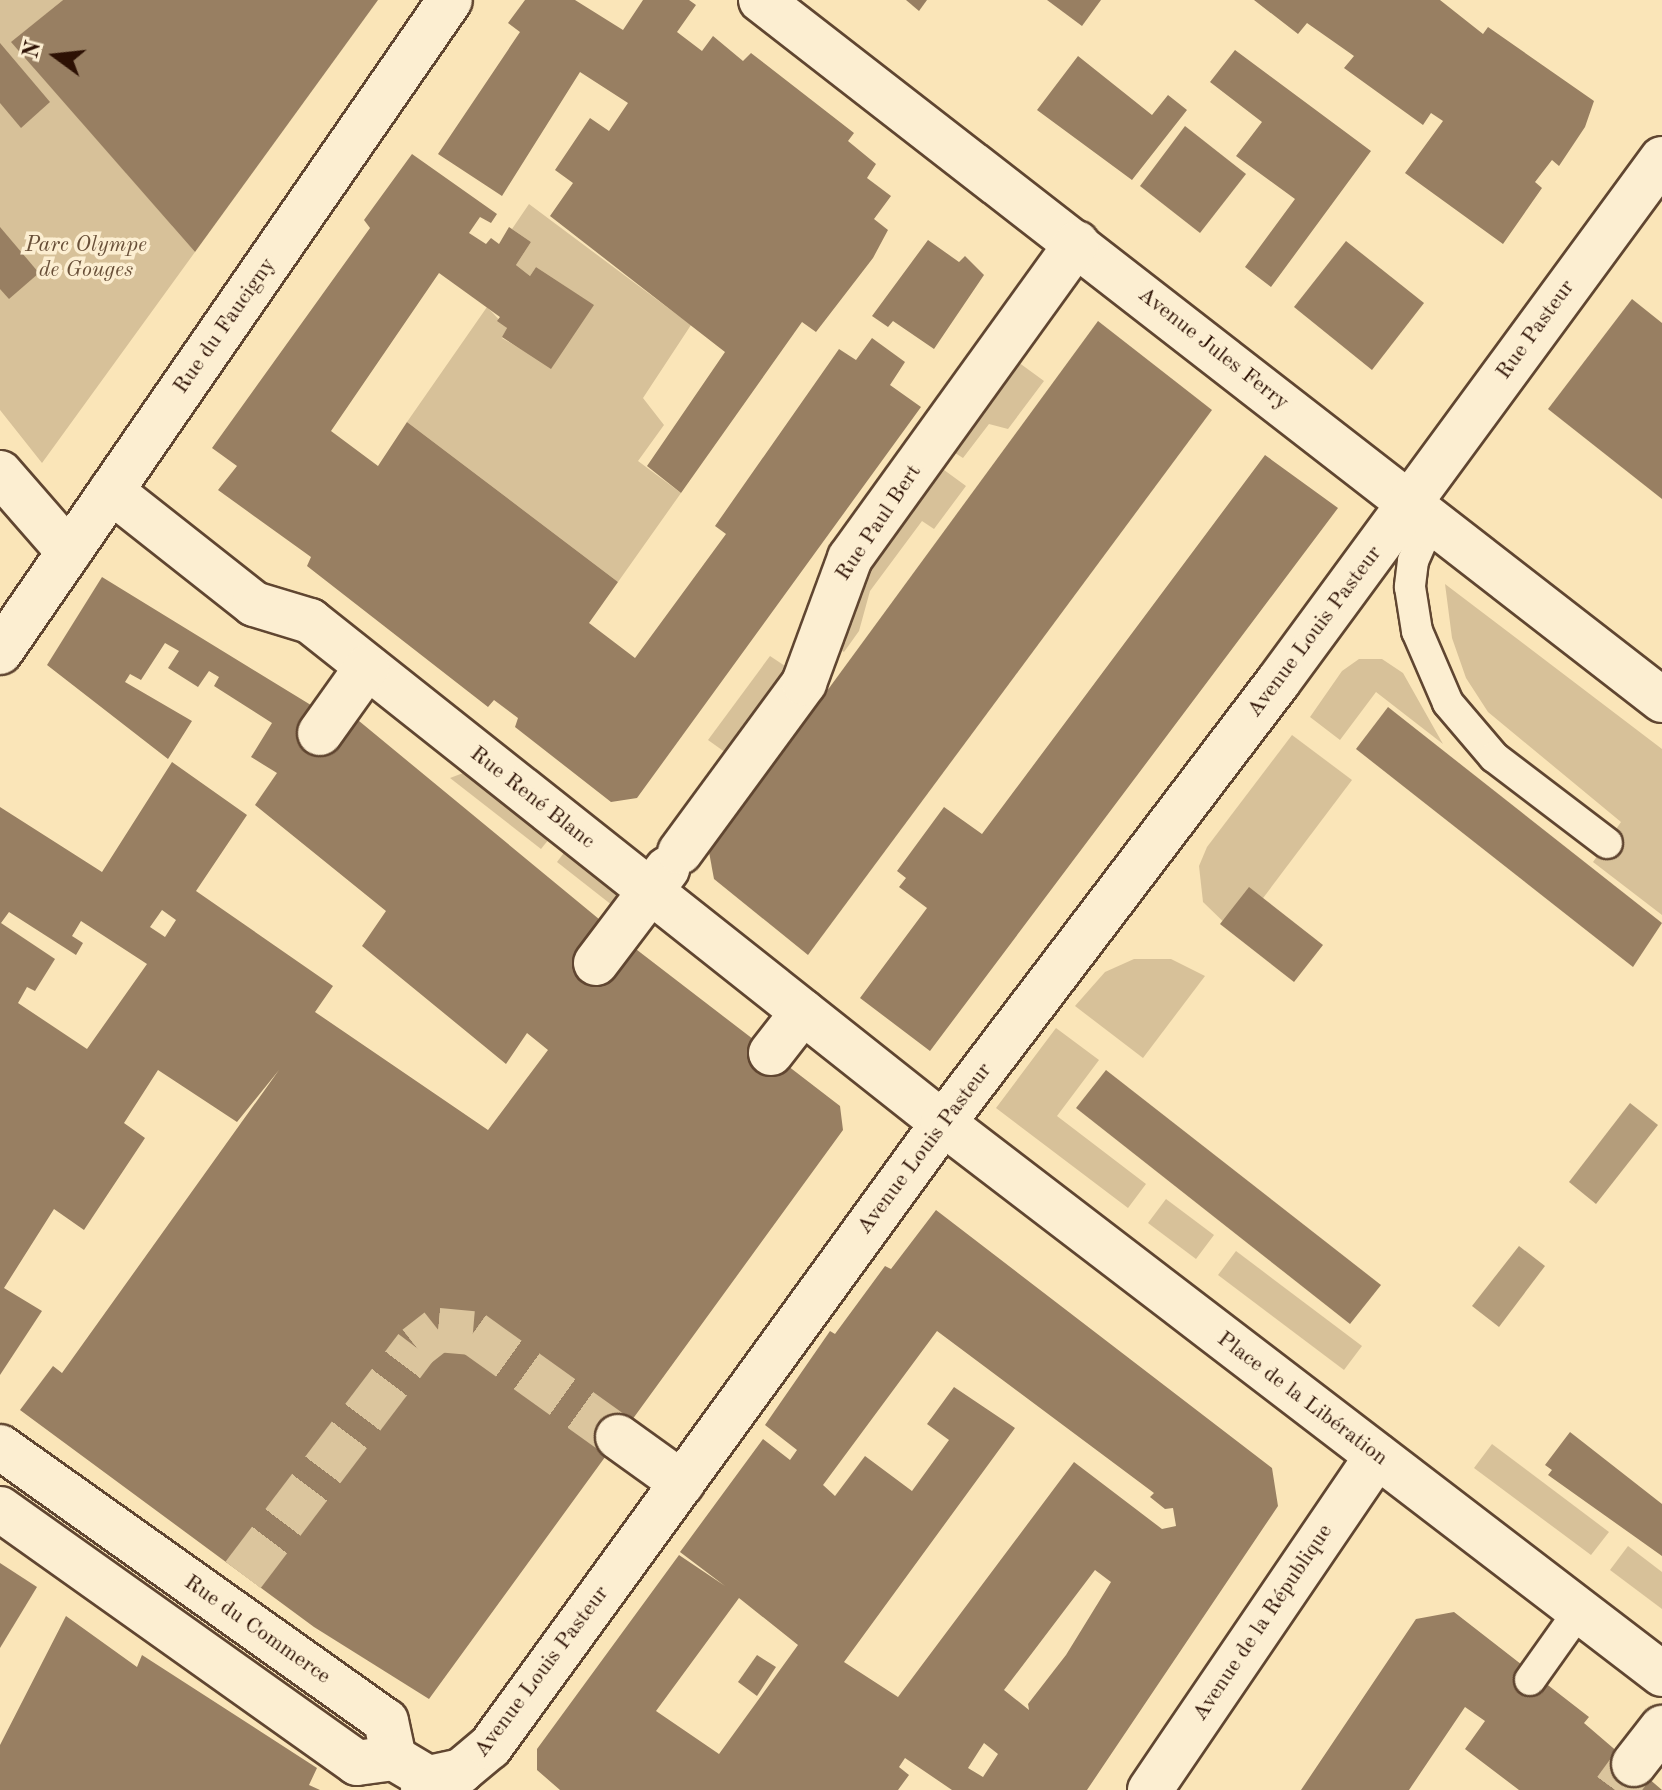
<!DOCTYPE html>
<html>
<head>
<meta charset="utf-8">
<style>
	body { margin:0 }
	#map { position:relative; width:1662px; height:1790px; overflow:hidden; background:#fae5b8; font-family:"Old Standard TT",serif }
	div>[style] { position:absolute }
	.green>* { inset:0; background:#d7c199 }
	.water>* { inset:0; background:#b49d7b }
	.building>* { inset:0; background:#987f62 }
	.pedestrian-tunnel>* { height:44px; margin-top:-22px; transform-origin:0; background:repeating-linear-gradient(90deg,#dbc59d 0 44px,transparent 0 66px) }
	.roads { filter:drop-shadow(2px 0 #604631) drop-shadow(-2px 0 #604631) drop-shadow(0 2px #604631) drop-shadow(0 -2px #604631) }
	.service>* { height:30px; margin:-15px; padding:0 15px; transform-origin:15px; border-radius:15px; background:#fceed1 }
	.pedestrian>* { height:44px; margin:-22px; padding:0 22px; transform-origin:22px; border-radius:22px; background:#fceed1 }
	.minor>* { height:44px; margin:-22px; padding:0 22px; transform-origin:22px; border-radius:22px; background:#fceed1 }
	span { translate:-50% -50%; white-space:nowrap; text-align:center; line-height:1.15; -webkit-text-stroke:7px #fceed1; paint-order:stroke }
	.park-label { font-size:22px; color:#684f38; font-style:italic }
	.street-label { font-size:22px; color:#2d1104 }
	.north { position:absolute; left:16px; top:16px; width:80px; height:80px; -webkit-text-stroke:6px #fceed1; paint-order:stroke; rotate:285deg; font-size:22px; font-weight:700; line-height:32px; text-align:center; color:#2d1104 }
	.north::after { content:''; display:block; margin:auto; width:28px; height:36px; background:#2d1104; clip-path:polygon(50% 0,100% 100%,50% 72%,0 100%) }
</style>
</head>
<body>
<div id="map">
	<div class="green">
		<i style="clip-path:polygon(0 0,63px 0,12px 42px,195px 252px,42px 463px,0 410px)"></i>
		<i style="clip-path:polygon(529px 204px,691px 325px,643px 398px,664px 425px,638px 461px,681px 493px,618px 582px,407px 422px,487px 307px,507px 328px,502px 338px,538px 359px,593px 305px,536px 267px,530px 276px,516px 265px,531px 242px,512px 229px)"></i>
		<i style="clip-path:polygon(1018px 362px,1044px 381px,1008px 429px,989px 424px,963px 458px,952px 451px)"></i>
		<i style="clip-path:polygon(940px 467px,966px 486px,934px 529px,922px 521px,870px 591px,859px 631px,844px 652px,836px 647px,856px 581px)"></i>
		<i style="clip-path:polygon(1445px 584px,1662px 749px,1662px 915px,1593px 862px,1621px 822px,1488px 712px,1466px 678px,1452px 638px)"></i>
		<i style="clip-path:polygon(770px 656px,791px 670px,729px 755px,708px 740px)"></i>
		<i style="clip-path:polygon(1359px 659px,1382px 659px,1403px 673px,1443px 744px,1376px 692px,1340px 740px,1310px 717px,1342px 671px)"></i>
		<i style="clip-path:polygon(1292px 735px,1352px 780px,1236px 934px,1203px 902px,1199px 866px,1207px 847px)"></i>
		<i style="clip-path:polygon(471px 770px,553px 834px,541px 849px,450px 778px)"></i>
		<i style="clip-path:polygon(569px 846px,635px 897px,622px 913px,557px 862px)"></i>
		<i style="clip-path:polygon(1134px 959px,1171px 959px,1205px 976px,1143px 1058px,1075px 1006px,1105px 972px)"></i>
		<i style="clip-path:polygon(1056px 1028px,1099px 1060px,1057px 1116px,1146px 1184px,1128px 1208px,996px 1108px)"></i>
		<i style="clip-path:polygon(1166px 1199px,1214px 1235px,1196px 1259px,1148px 1223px)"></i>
		<i style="clip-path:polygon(1236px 1251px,1362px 1346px,1344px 1370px,1218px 1275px)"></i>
		<i style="clip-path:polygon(1492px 1444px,1609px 1532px,1591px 1555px,1474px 1468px)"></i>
		<i style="clip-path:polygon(1628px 1546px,1662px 1572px,1662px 1609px,1610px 1570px)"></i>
	</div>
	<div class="water">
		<i style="clip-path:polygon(1630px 1103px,1658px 1125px,1596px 1204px,1569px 1182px)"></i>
		<i style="clip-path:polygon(1519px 1246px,1545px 1266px,1499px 1327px,1472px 1306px)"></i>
	</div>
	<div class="building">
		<i style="clip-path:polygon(63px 0,378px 0,195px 252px,11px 42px)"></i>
		<i style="clip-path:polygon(525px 0,575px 0,623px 30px,643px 0,689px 0,696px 5px,677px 32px,702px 51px,713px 36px,743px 61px,751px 53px,854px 133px,848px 141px,876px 164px,867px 178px,891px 196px,874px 219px,888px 230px,873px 258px,816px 332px,802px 322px,681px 493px,647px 466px,725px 352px,550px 216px,573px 183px,555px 170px,590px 118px,609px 131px,628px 103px,580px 72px,502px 196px,438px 154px,520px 32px,508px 23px)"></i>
		<i style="clip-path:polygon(906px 0,927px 0,919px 11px)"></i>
		<i style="clip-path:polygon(1047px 0,1101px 0,1082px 26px)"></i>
		<i style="clip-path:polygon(1254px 0,1440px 0,1483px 34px,1488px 27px,1594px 101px,1585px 127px,1559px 166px,1552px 160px,1535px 182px,1542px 188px,1503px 244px,1405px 173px,1443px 121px,1431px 113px,1423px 125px,1344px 68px,1354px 56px,1307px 23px,1298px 34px)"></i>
		<i style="clip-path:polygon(0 43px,50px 102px,21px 128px,0 103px)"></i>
		<i style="clip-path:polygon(1235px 50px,1371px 151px,1271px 287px,1245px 267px,1295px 199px,1236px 156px,1262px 122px,1210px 82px)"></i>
		<i style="clip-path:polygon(1078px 56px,1152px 115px,1168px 95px,1187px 110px,1132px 180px,1037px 110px)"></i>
		<i style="clip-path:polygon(1185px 126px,1246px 174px,1200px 233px,1140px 186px)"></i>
		<i style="clip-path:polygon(412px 154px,497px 214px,491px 223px,480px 217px,469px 233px,486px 244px,491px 238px,499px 244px,509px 227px,531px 242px,516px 265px,530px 276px,536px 267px,594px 305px,551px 369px,502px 337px,507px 328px,497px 321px,500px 317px,439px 273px,331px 431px,378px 466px,407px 422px,618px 582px,589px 623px,635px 658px,726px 534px,715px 526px,839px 349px,856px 360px,872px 338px,905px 362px,890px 385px,921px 407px,637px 798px,611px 802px,515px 727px,518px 718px,494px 700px,488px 707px,307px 566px,311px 557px,218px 490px,237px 466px,212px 448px,370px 228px,364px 220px)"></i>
		<i style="clip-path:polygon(0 227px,39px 273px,9px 299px,0 289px)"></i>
		<i style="clip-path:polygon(928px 240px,959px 262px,965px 256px,984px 275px,934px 349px,893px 321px,888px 327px,872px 316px)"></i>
		<i style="clip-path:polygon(1346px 241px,1424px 303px,1372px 370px,1294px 307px)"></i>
		<i style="clip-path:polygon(1632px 299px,1662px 323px,1662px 499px,1548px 409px)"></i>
		<i style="clip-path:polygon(1098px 321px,1212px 410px,808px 955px,714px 879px,709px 852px)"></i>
		<i style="clip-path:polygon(1265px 455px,1338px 508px,930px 1051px,860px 998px,927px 908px,899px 887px,906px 878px,897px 871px,944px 807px,982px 834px)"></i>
		<i style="clip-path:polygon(evenodd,102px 577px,319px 710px,353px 716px,628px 943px,840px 1106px,843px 1130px,429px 1699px,314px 1627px,20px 1410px,53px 1366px,62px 1373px,279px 1070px,237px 1122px,158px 1070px,124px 1123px,145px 1138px,84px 1230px,54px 1209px,4px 1288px,42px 1311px,0 1375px,0 807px,102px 872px,172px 762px,247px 815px,196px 891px,333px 986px,315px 1012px,488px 1130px,548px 1050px,527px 1033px,506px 1064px,362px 946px,386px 911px,255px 805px,277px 773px,251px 757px,272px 723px,214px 686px,219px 677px,209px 671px,198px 687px,168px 668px,179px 651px,165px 643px,141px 680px,130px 674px,125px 682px,192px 721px,168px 759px,47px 665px,102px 577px,162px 910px,176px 920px,165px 937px,150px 927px,162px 910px,102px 577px,9px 912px,76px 955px,83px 943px,72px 936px,81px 921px,147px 964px,87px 1049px,18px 1003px,27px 987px,35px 991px,55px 959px,1px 923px,9px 912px)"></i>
		<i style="clip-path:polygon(1388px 707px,1662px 923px,1633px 967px,1356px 749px)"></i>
		<i style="clip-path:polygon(1249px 887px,1323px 945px,1294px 982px,1220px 924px)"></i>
		<i style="clip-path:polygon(1106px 1070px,1381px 1285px,1350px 1324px,1076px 1108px)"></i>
		<i style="clip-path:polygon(evenodd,936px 1210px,1272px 1468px,1278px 1506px,1087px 1790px,952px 1790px,905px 1758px,899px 1767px,909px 1775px,898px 1790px,560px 1790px,537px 1770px,537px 1749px,679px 1555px,725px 1586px,680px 1552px,763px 1439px,790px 1460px,797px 1450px,765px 1425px,830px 1331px,835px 1334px,885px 1266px,891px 1269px,936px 1210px,937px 1331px,1154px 1493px,1150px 1497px,1165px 1509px,1173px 1508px,1176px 1526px,1162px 1529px,1074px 1462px,898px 1697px,844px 1662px,1015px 1428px,954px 1387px,927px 1424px,949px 1440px,912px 1491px,865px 1456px,835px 1496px,823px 1485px,937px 1331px,936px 1210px,1095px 1570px,1111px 1582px,1066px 1655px,1028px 1704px,1029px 1710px,1004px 1690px,1095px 1570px,936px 1210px,739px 1598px,798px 1645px,719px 1754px,656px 1711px,739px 1598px,936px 1210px,984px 1743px,998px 1754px,983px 1777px,968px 1768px,984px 1743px)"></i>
		<i style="clip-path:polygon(1570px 1432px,1662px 1504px,1662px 1556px,1548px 1475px,1552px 1470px,1545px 1465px)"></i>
		<i style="clip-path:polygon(0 1563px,37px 1587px,0 1648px)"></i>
		<i style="clip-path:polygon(1454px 1612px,1589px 1717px,1584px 1723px,1662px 1790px,1519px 1790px,1465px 1749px,1485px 1721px,1465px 1707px,1409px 1790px,1301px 1790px,1416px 1619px)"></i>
		<i style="clip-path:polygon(66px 1616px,137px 1667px,142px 1655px,317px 1768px,309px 1785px,320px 1790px,0 1790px,0 1745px)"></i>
		<i style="clip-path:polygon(757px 1655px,776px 1667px,757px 1696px,738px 1682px)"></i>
	</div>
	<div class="pedestrian-tunnel">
		<i style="left:243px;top:1575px;width:286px;rotate:-52.8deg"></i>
		<i style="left:416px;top:1347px;width:28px;rotate:-38deg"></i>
		<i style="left:438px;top:1330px;width:35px;rotate:5deg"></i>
		<i style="left:473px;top:1333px;width:178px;rotate:35.6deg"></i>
		<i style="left:1615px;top:1790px;width:32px;rotate:-54deg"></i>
	</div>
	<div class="roads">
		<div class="service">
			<i style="left:1432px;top:518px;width:47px;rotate:113.8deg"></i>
			<i style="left:1413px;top:561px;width:26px;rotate:97deg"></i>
			<i style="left:1410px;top:587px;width:45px;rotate:81deg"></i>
			<i style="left:1417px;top:631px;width:78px;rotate:66.7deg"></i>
			<i style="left:1448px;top:703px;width:71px;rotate:49.6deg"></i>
			<i style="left:1494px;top:757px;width:142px;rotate:37.3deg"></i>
			<i style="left:1530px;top:1680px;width:85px;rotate:-54.6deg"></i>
		</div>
		<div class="pedestrian">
			<i style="left:0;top:473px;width:105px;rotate:48.9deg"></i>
			<i style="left:111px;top:491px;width:182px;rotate:38.3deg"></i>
			<i style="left:254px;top:604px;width:59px;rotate:16.9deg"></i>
			<i style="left:310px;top:621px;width:808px;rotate:38.42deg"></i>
			<i style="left:0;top:652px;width:792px;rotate:-55.39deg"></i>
			<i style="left:320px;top:733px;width:81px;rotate:-54.5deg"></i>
			<i style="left:596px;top:963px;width:118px;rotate:-52.9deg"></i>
			<i style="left:771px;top:1053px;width:52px;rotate:-52deg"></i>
			<i style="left:618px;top:1437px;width:79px;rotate:35.7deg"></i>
			<i style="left:0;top:1447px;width:473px;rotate:35.4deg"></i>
			<i style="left:386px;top:1721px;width:38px;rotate:78deg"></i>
			<i style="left:0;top:1509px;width:438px;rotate:35.4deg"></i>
			<i style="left:357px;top:1763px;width:37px;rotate:-8deg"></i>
			<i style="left:394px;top:1758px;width:63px;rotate:30.7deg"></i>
			<i style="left:1634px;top:1764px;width:46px;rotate:-52.1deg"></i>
			<i style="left:423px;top:1790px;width:13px;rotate:-63deg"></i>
			<i style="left:429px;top:1778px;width:33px;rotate:-12deg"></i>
			<i style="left:461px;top:1771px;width:38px;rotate:-40deg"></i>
			<i style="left:490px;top:1747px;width:771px;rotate:-54.02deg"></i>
			<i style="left:943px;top:1123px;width:554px;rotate:-52.78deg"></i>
			<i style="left:1150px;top:1790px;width:404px;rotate:-55.8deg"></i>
		</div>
		<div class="minor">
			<i style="left:761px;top:0;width:1141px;rotate:37.84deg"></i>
			<i style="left:1278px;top:682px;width:649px;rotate:-53.71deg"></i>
			<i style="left:680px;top:852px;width:210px;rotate:-53.7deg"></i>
			<i style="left:804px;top:683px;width:133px;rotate:-69.8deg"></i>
			<i style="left:850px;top:558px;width:388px;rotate:-54.2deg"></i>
			<i style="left:943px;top:1123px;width:906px;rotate:37.46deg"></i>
		</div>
	</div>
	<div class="park-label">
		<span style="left:86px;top:258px">Parc Olympe<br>de Gouges</span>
	</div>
	<div class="street-label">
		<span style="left:225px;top:326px;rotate:-55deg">Rue du Faucigny</span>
		<span style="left:1536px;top:330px;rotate:-54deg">Rue Pasteur</span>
		<span style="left:1213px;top:349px;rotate:38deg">Avenue Jules Ferry</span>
		<span style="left:879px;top:523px;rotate:-56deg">Rue Paul Bert</span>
		<span style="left:1315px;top:632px;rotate:-53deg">Avenue Louis Pasteur</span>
		<span style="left:532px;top:798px;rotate:38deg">Rue René Blanc</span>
		<span style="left:925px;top:1149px;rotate:-53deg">Avenue Louis Pasteur</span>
		<span style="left:1302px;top:1399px;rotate:37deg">Place de la Libération</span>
		<span style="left:1263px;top:1623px;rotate:-56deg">Avenue de la République</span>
		<span style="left:257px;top:1630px;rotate:35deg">Rue du Commerce</span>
		<span style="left:542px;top:1672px;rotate:-53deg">Avenue Louis Pasteur</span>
	</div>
	<div class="north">N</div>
</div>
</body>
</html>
